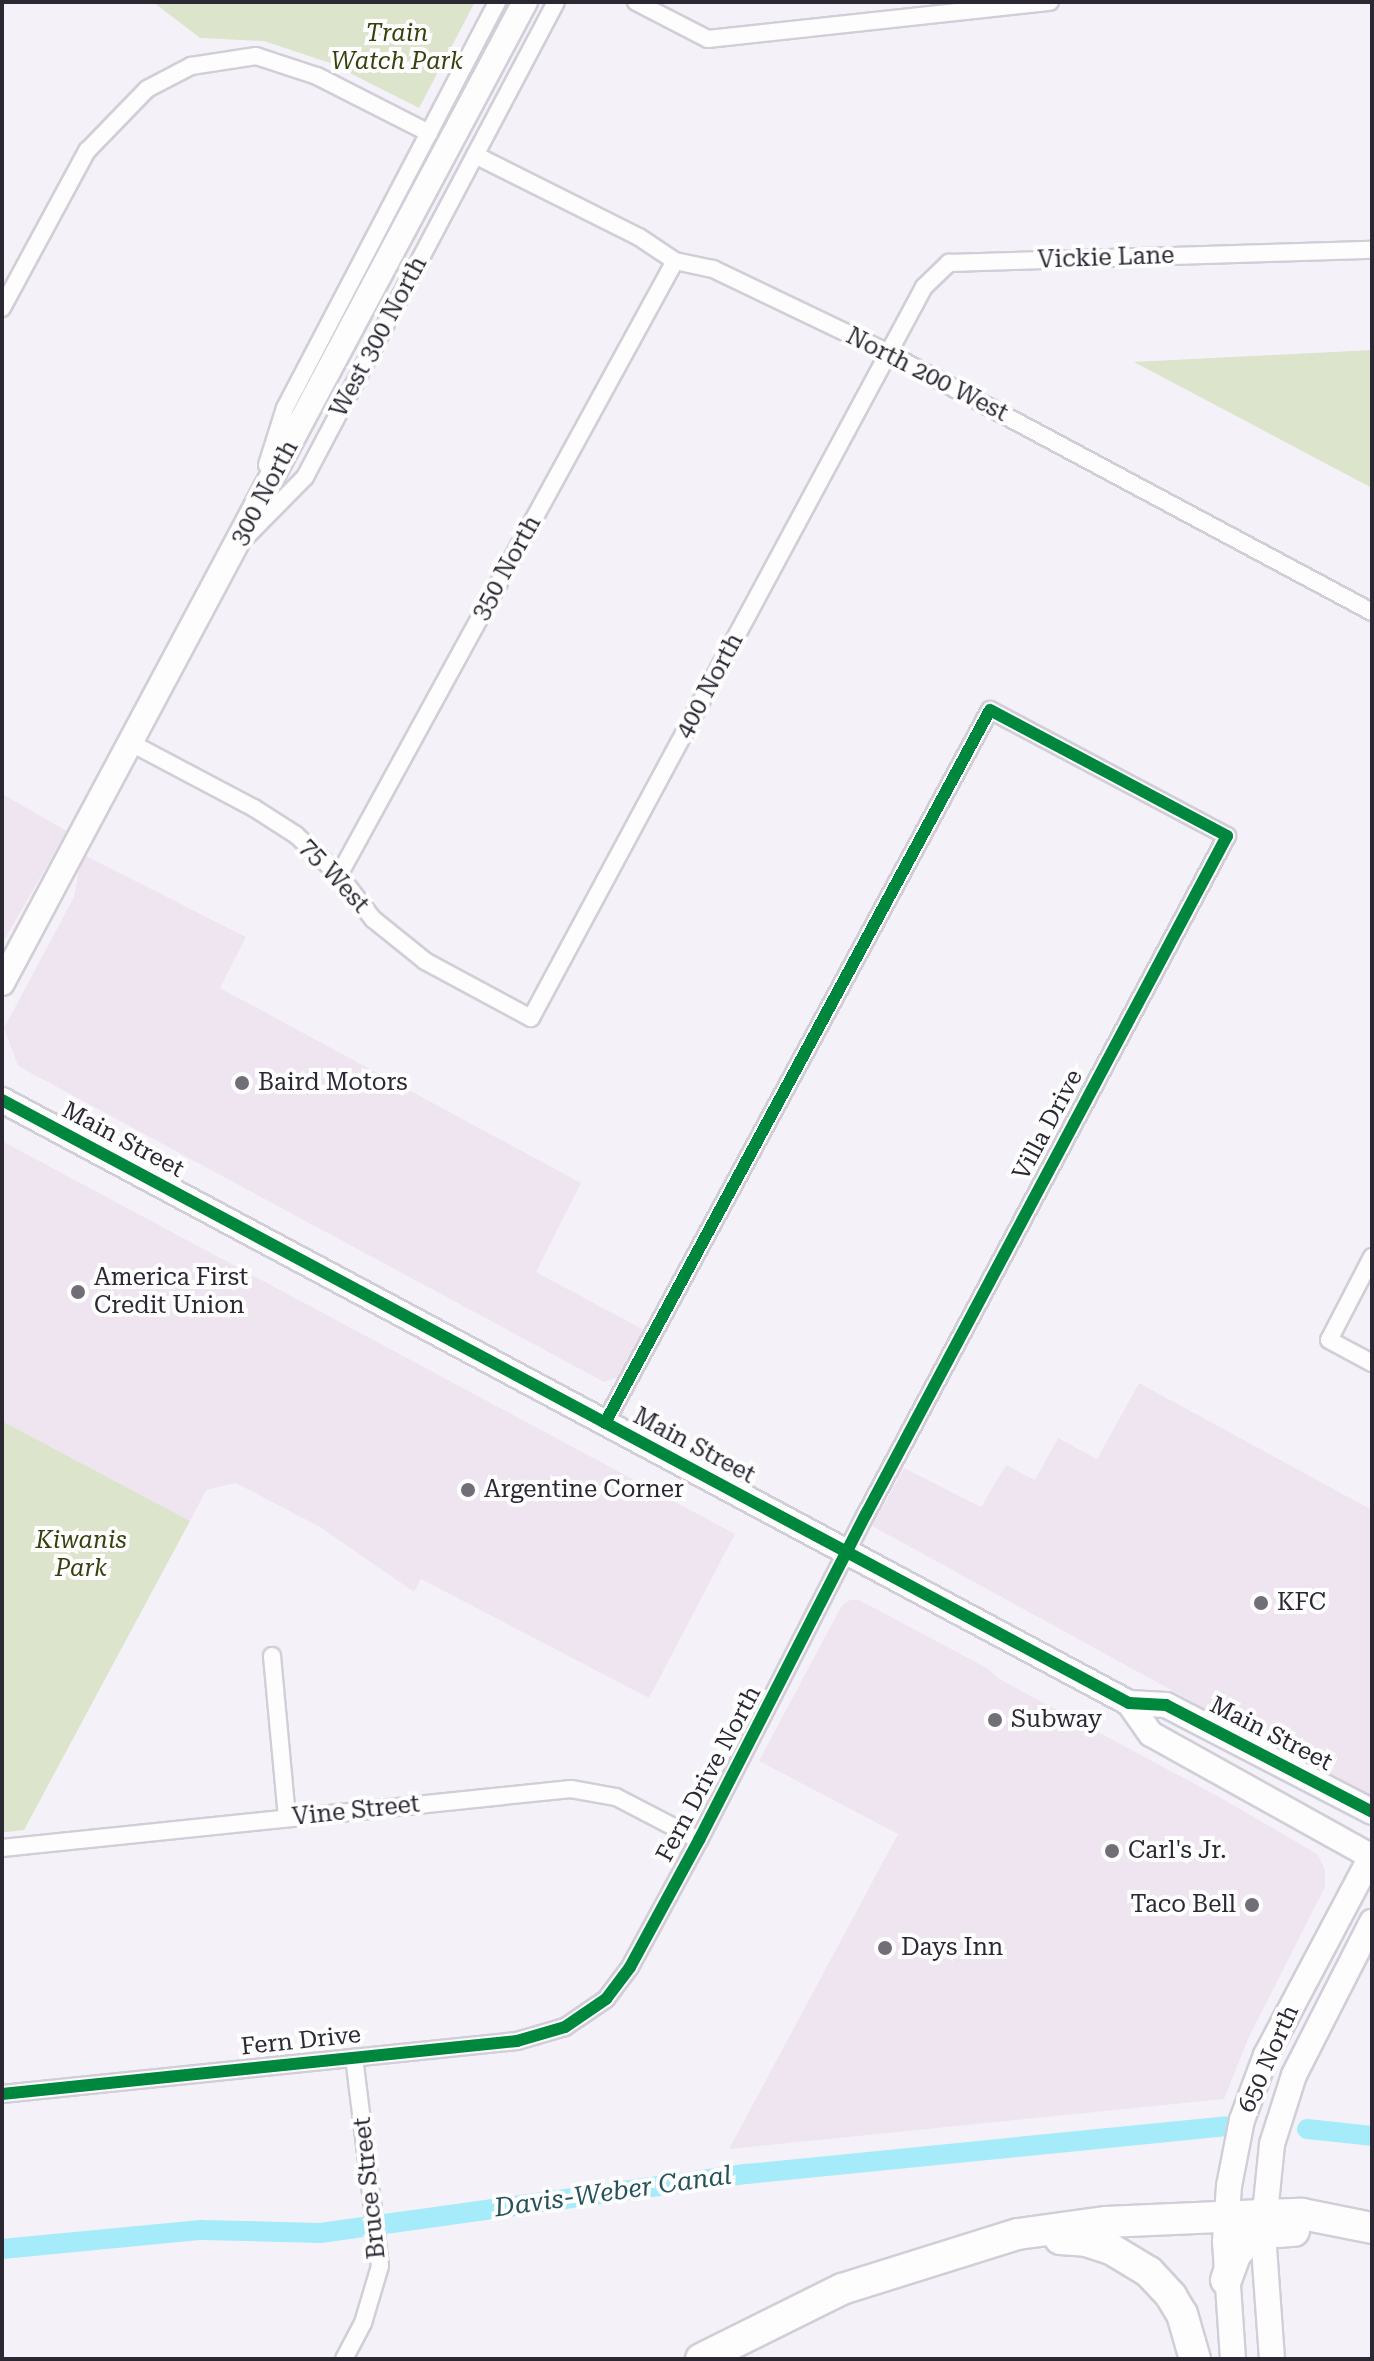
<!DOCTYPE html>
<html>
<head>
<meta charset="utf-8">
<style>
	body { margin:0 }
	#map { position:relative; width:1374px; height:2361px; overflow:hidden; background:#f4f2f8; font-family:"Roboto Serif",serif }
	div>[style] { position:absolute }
	.commercial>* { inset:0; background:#eee5f1 }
	.green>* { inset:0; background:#dce4cc }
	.canal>* { height:20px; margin:-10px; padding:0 10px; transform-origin:10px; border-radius:10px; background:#a6ebfa }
	.roads { filter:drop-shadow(2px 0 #d2ced8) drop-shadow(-2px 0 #d2ced8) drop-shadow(0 2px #d2ced8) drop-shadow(0 -2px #d2ced8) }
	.minor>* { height:16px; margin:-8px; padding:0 8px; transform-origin:8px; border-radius:8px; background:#fdfdfe }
	.secondary>* { height:24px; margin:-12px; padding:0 12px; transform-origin:12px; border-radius:12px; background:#fdfdfe }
	.motorway>* { height:30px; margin:-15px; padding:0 15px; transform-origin:15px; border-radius:15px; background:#fdfdfe }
	.cycleway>* { height:12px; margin:-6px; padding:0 6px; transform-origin:6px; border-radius:6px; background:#00873e }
	.dots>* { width:22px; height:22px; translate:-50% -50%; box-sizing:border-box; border:4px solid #fefefe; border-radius:50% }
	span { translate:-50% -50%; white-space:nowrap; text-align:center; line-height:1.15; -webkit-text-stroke:8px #fefefe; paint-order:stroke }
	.park-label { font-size:24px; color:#35420e; font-style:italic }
	.street-label { font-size:24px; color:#2b2733 }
	.poi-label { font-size:24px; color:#2b2733 }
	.left { translate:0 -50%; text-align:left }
	.right { translate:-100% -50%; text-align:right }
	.water-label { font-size:26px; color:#25525b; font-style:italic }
	.frame { position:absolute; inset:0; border:4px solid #2b2733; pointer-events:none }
</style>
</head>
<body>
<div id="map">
	<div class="commercial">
		<i style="clip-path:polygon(2px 794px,67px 831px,2px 944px)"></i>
		<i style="clip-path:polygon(82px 854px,246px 937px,220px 988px,581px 1183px,536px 1272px,644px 1330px,619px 1377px,604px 1382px,18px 1066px,4px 1028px,74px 897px)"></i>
		<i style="clip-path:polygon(2px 1141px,735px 1534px,649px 1698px,421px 1579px,414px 1592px,320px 1527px,236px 1483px,206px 1490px,190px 1521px,2px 1421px)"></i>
		<i style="clip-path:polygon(1139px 1383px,1372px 1510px,1372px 1800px,872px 1526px,904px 1468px,981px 1507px,1006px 1465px,1035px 1480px,1058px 1438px,1097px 1459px)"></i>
		<i style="clip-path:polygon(850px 1600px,859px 1600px,987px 1668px,1001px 1680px,1221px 1798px,1317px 1854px,1325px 1869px,1325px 1887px,1249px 2037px,1224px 2099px,729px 2149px,898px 1834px,759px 1761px,842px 1605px)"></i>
	</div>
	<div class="green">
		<i style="clip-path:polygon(153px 2px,475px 2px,419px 108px,330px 63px,264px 41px,200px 38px)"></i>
		<i style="clip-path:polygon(1372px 350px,1372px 488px,1134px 362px)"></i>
		<i style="clip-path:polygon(2px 1421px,190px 1521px,24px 1830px,7px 1832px,2px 1832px)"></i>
	</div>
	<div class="canal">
		<i style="left:1307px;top:2129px;width:65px;rotate:6.1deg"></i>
		<i style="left:2px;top:2249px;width:200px;rotate:-5.5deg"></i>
		<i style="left:201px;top:2230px;width:119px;rotate:1.4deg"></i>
		<i style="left:320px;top:2233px;width:431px;rotate:-7.9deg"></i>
		<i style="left:747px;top:2174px;width:480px;rotate:-5.7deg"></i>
	</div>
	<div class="roads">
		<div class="minor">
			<i style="left:636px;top:2px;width:81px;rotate:27.2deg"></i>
			<i style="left:708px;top:39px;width:344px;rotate:-6.2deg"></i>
			<i style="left:475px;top:155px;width:183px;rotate:26.6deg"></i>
			<i style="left:639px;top:237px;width:43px;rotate:33.7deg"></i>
			<i style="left:675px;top:261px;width:39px;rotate:12deg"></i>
			<i style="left:713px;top:269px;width:194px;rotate:25.6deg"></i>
			<i style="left:888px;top:353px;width:549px;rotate:28.15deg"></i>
			<i style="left:2px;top:308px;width:179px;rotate:-61.6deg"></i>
			<i style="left:87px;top:151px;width:86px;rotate:-45.9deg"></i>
			<i style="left:147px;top:89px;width:50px;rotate:-27.6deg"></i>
			<i style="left:191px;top:66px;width:66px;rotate:-8.7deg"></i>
			<i style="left:256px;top:56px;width:64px;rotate:18.2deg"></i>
			<i style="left:317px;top:76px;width:126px;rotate:27deg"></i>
			<i style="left:267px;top:465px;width:60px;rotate:-72.5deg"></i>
			<i style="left:285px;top:408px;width:458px;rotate:-62.4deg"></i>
			<i style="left:247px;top:536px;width:83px;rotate:-45.5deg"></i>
			<i style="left:305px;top:477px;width:537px;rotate:-62.15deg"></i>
			<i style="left:131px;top:743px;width:139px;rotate:27.9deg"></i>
			<i style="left:254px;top:808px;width:50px;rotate:32.7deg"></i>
			<i style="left:296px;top:835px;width:59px;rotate:42.9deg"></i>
			<i style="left:339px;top:875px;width:56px;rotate:52.3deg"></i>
			<i style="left:373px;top:919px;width:67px;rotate:38.9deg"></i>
			<i style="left:425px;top:961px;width:120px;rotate:28.3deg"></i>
			<i style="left:531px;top:1018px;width:830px;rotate:-61.74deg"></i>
			<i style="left:924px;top:287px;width:35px;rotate:-44deg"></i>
			<i style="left:949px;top:263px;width:423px;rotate:-1.8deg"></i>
			<i style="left:339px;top:875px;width:700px;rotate:-61.31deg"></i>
			<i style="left:1372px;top:1257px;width:93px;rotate:117.4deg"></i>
			<i style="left:1329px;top:1340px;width:49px;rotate:28.1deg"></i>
			<i style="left:272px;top:1656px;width:163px;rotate:84.7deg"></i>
			<i style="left:2px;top:1848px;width:572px;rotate:-5.92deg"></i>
			<i style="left:571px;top:1789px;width:46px;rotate:10.1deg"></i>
			<i style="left:616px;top:1797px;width:93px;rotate:27.4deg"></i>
			<i style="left:2px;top:2094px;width:518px;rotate:-5.88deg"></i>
			<i style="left:517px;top:2041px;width:50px;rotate:-16.3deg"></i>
			<i style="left:565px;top:2027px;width:50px;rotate:-34.3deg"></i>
			<i style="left:606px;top:1999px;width:40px;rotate:-53deg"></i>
			<i style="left:630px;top:1967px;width:145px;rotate:-61.5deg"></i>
			<i style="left:699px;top:1840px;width:366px;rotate:-62.9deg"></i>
			<i style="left:866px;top:1514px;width:768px;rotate:-61.97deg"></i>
			<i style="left:1227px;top:836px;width:268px;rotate:-152deg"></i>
			<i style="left:990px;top:710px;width:810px;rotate:118.37deg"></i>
			<i style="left:344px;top:2359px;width:41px;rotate:-62.2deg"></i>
			<i style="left:363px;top:2323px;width:59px;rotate:-73.4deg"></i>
			<i style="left:380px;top:2266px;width:210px;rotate:-97.1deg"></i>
		</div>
		<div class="secondary">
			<i style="left:2px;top:983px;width:1112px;rotate:-61.94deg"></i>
			<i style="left:2px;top:1100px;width:1278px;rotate:28.15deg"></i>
			<i style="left:1129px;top:1703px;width:37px;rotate:3deg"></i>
			<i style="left:1166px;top:1705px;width:232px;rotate:27.4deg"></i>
			<i style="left:1129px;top:1703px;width:38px;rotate:55deg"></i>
			<i style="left:1151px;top:1734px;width:253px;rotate:29.1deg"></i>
			<i style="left:1233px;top:2359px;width:117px;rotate:-93.9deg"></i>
			<i style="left:1225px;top:2242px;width:56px;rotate:-85.9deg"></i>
			<i style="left:1229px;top:2186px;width:67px;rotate:-78.9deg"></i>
			<i style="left:1242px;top:2120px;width:69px;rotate:-69.7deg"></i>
			<i style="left:1266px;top:2055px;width:226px;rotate:-62.1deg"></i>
			<i style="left:1272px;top:2359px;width:126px;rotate:-94.1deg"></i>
			<i style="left:1263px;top:2233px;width:89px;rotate:-84.2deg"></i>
			<i style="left:1272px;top:2144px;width:72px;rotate:-72.3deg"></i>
			<i style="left:1294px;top:2075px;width:172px;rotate:-63deg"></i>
		</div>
		<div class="motorway">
			<i style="left:1060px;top:2239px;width:26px;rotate:4deg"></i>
			<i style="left:1086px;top:2241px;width:26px;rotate:18deg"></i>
			<i style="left:1111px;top:2249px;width:44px;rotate:31.2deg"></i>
			<i style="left:1149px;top:2272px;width:33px;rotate:47deg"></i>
			<i style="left:1171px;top:2296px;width:21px;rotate:59deg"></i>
			<i style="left:1182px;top:2314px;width:47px;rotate:73.9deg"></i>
			<i style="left:1226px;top:2280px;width:27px;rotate:-70deg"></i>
			<i style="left:1235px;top:2255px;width:18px;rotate:-49deg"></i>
			<i style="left:1247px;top:2241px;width:18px;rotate:-27deg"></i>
			<i style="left:1263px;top:2233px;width:31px;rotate:-4deg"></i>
			<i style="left:701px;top:2359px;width:157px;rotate:-26.4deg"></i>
			<i style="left:842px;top:2289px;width:184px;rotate:-17.4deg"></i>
			<i style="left:1018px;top:2234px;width:89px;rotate:-7.8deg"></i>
			<i style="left:1106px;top:2222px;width:158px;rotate:-2.5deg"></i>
			<i style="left:1264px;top:2215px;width:38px;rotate:-2deg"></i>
			<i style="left:1302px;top:2214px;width:71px;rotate:11.3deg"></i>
		</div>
	</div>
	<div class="cycleway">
		<i style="left:2px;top:1100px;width:1278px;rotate:28.15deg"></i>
		<i style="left:1129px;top:1703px;width:37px;rotate:3deg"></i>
		<i style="left:1166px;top:1705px;width:232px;rotate:27.4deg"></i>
		<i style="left:2px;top:2094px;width:518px;rotate:-5.88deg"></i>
		<i style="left:517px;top:2041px;width:50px;rotate:-16.3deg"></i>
		<i style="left:565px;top:2027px;width:50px;rotate:-34.3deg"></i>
		<i style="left:606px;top:1999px;width:40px;rotate:-53deg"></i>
		<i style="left:630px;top:1967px;width:145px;rotate:-61.5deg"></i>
		<i style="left:699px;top:1840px;width:366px;rotate:-62.9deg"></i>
		<i style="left:866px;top:1514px;width:768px;rotate:-61.97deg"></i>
		<i style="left:1227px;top:836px;width:268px;rotate:-152deg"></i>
		<i style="left:990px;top:710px;width:810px;rotate:118.37deg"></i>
	</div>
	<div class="dots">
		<i style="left:242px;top:1083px;background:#716e78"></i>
		<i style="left:78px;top:1292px;background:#716e78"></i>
		<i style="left:468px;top:1490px;background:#716e78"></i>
		<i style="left:1261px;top:1603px;background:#716e78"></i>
		<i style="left:995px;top:1720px;background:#716e78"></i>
		<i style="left:1112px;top:1851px;background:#716e78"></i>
		<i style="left:1252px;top:1905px;background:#716e78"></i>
		<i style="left:885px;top:1948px;background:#716e78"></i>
	</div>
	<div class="park-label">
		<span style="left:397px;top:48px">Train<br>Watch Park</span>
		<span style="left:81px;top:1555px">Kiwanis<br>Park</span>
	</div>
	<div class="street-label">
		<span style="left:1106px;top:258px;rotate:-2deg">Vickie Lane</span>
		<span style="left:379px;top:337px;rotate:-62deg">West 300 North</span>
		<span style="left:927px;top:375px;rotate:27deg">North 200 West</span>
		<span style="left:265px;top:493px;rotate:-62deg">300 North</span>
		<span style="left:507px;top:568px;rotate:-61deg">350 North</span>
		<span style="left:710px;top:686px;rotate:-62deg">400 North</span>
		<span style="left:334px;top:876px;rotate:48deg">75 West</span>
		<span style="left:1048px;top:1125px;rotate:-62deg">Villa Drive</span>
		<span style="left:123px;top:1140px;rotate:28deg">Main Street</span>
		<span style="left:694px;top:1446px;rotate:28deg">Main Street</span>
		<span style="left:1271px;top:1734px;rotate:27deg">Main Street</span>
		<span style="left:709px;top:1774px;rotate:-62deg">Fern Drive North</span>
		<span style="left:356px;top:1811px;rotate:-6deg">Vine Street</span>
		<span style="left:301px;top:2041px;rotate:-6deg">Fern Drive</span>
		<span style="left:1269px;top:2059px;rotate:-66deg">650 North</span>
		<span style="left:370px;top:2188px;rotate:-96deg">Bruce Street</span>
	</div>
	<div class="poi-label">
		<span class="left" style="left:258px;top:1083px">Baird Motors</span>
		<span class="left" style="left:94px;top:1292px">America First<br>Credit Union</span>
		<span class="left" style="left:484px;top:1490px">Argentine Corner</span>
		<span class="left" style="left:1277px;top:1603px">KFC</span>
		<span class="left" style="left:1011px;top:1720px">Subway</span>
		<span class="left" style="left:1128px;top:1851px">Carl's Jr.</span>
		<span class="right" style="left:1236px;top:1905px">Taco Bell</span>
		<span class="left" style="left:901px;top:1948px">Days Inn</span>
	</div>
	<div class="water-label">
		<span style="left:613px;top:2192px;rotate:-8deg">Davis-Weber Canal</span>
	</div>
	<div class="frame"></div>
</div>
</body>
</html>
